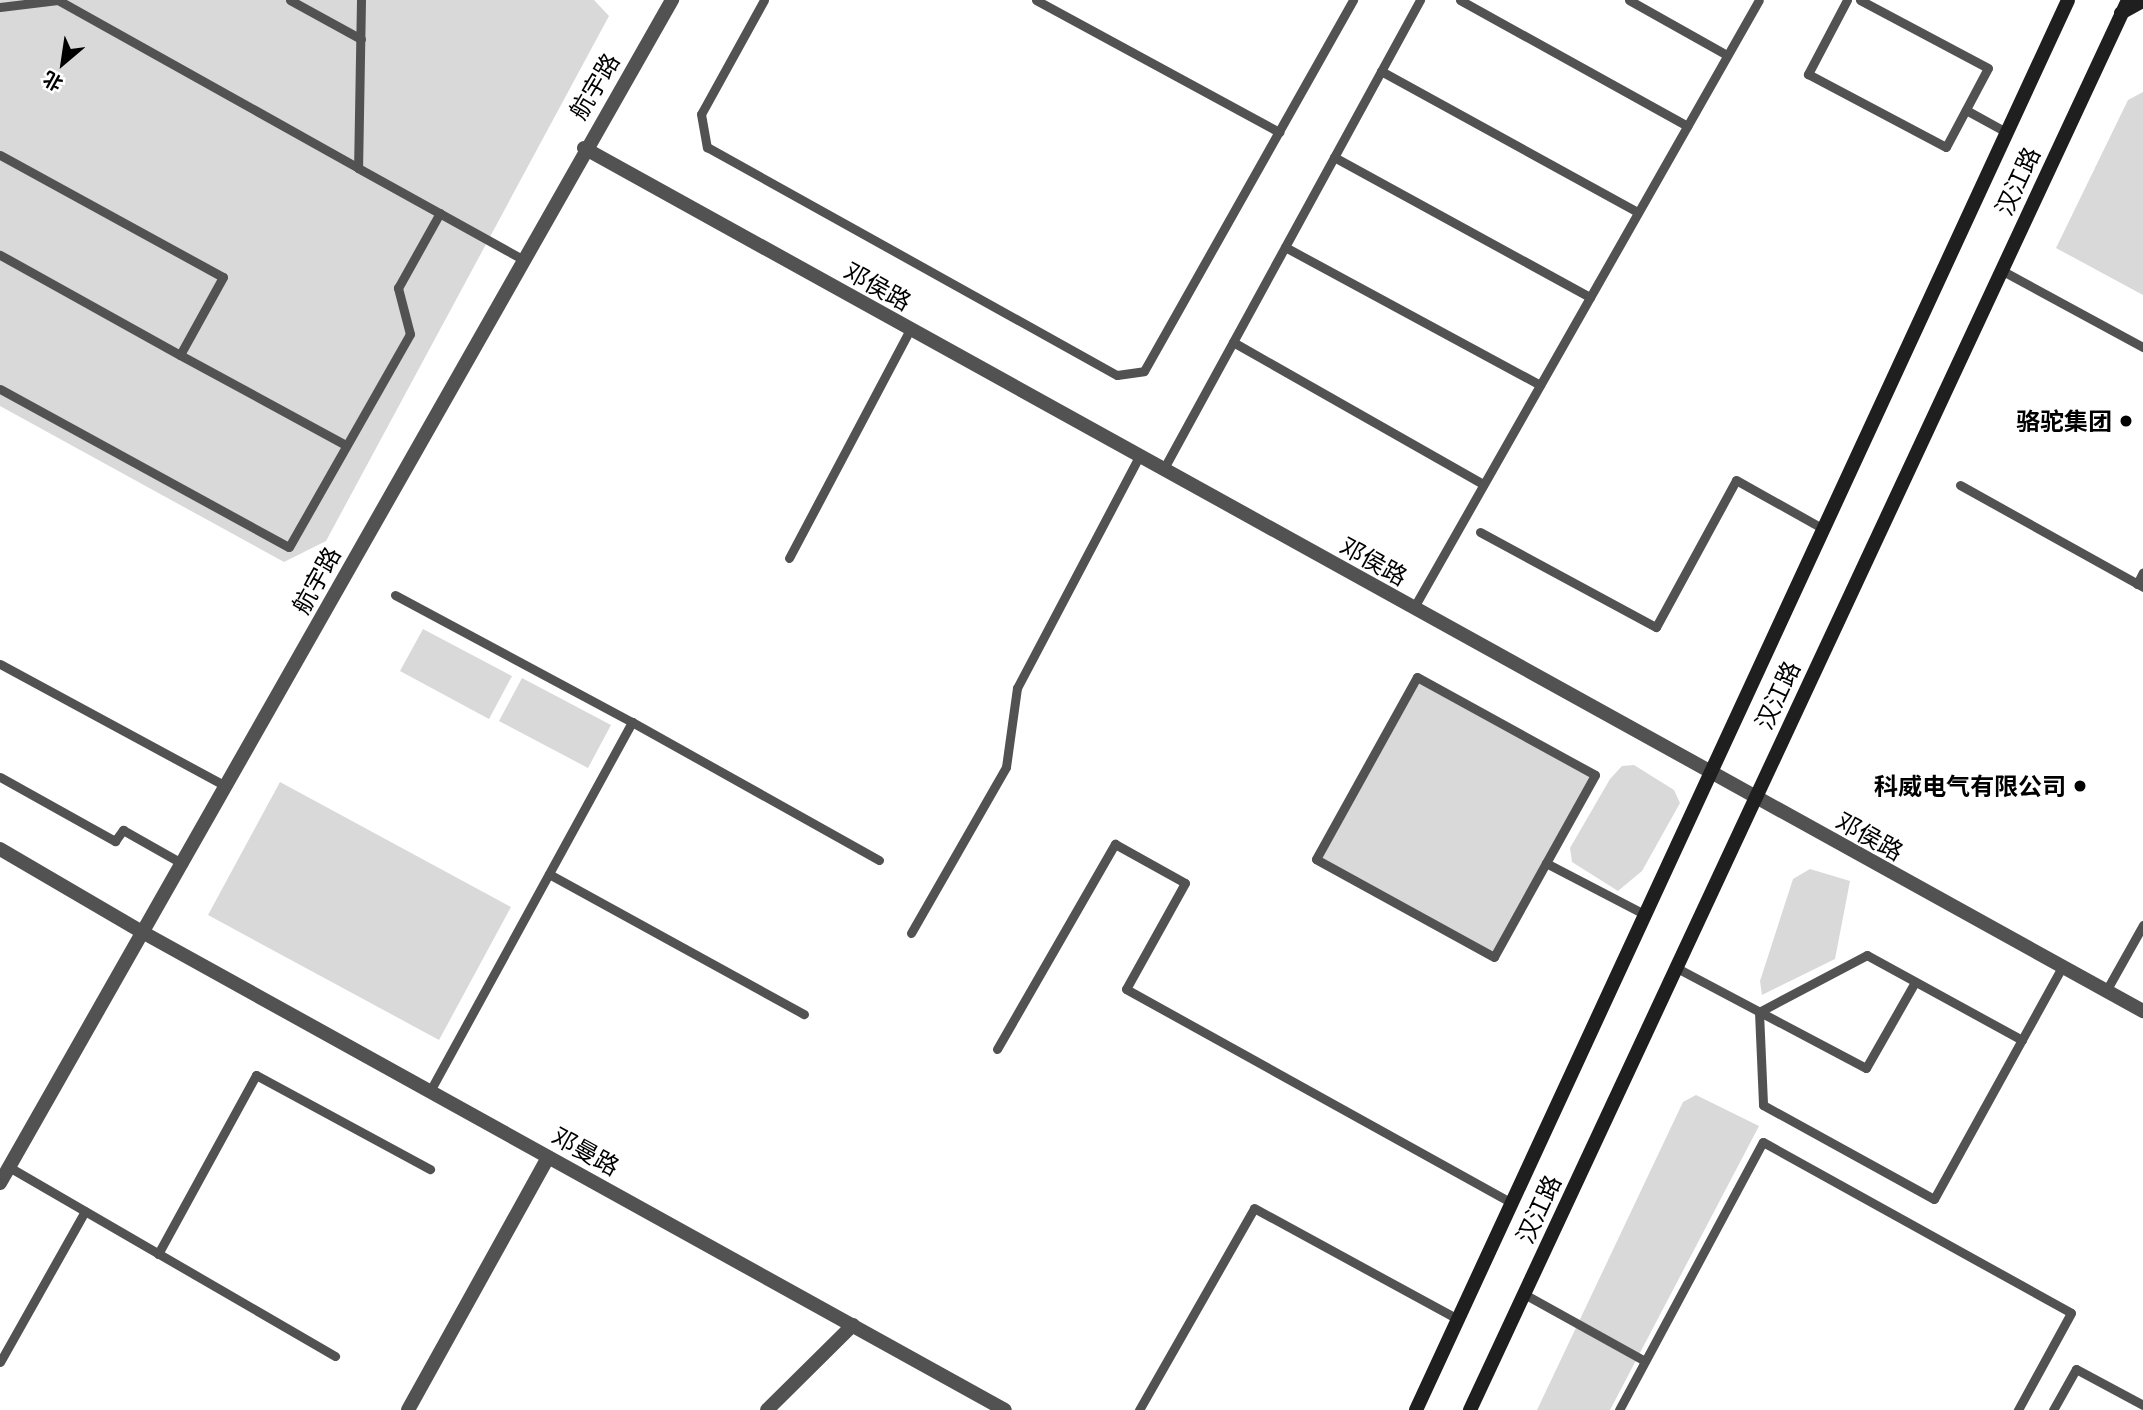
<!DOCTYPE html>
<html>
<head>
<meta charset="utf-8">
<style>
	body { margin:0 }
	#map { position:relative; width:2143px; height:1410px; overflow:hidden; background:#fff; font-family:"Noto Sans","Noto Sans SC",sans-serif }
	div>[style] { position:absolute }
	.green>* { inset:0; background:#d9d9d9 }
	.service>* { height:9px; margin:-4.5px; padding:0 4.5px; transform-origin:4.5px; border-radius:4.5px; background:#525252 }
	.minor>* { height:14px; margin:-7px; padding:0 7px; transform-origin:7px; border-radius:7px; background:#525252 }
	.tertiary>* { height:14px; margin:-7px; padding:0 7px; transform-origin:7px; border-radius:7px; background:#525252 }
	.secondary>* { height:14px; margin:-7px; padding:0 7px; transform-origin:7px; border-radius:7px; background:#1f1f1f }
	.dots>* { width:19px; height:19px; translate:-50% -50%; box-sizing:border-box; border:4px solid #fff; border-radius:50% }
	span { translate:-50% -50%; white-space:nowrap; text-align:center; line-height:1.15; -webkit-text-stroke:5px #fff; paint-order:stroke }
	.street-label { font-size:24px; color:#000 }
	.poi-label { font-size:24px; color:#000; font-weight:700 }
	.right { translate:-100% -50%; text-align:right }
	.north { position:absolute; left:28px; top:28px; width:70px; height:70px; -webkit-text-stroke:5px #fff; paint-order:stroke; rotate:209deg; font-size:19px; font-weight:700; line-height:28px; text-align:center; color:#000 }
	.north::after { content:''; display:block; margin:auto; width:24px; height:32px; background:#000; clip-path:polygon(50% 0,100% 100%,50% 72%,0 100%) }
</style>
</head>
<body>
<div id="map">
	<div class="green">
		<i style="clip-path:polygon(0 0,594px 0,609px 16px,326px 541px,284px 562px,0 406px)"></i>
		<i style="clip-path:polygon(2143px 92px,2143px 295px,2056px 248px,2128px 100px)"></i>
		<i style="clip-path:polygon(423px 629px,512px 676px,489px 719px,400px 671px)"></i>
		<i style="clip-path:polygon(1417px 677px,1595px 775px,1494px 957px,1316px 859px)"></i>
		<i style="clip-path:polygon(522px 678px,611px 725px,588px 768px,499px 721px)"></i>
		<i style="clip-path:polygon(1634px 765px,1674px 790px,1680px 803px,1642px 871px,1618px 891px,1572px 862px,1570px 848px,1610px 779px,1622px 766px)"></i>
		<i style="clip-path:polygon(280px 782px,511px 907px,439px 1040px,208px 915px)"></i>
		<i style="clip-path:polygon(1810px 869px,1850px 881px,1835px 959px,1762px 995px,1760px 981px,1793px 879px)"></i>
		<i style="clip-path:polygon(1696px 1095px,1759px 1126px,1610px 1410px,1537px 1410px,1683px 1102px)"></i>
	</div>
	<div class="service">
		<i style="left:58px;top:0;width:344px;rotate:29.2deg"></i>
		<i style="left:290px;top:0;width:81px;rotate:28.8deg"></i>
		<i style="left:361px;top:0;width:168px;rotate:91deg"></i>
		<i style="left:358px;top:168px;width:188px;rotate:29deg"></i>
		<i style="left:764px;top:0;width:130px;rotate:118.9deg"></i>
		<i style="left:701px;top:114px;width:34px;rotate:80deg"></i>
		<i style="left:707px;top:147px;width:469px;rotate:29.1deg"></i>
		<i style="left:1117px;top:375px;width:27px;rotate:-8deg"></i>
		<i style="left:1144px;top:371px;width:426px;rotate:-60.6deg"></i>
		<i style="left:1036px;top:0;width:277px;rotate:28.5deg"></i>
		<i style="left:1460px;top:0;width:260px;rotate:29deg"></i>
		<i style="left:1629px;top:0;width:112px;rotate:29.3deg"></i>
		<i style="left:1847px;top:0;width:84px;rotate:117.8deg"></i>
		<i style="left:1808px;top:74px;width:156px;rotate:27.9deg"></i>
		<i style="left:1946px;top:147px;width:89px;rotate:-62deg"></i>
		<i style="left:1988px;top:68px;width:145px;rotate:-152deg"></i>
		<i style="left:0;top:7px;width:58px;rotate:-6.9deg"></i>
		<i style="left:1381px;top:71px;width:293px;rotate:28.8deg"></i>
		<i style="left:1966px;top:110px;width:46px;rotate:28.8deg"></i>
		<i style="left:0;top:155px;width:254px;rotate:28.7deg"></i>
		<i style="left:223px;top:277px;width:89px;rotate:118.9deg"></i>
		<i style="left:180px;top:355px;width:206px;rotate:-150.9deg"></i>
		<i style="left:1334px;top:157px;width:292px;rotate:28.7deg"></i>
		<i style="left:1285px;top:247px;width:290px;rotate:28.4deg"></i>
		<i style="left:2001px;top:270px;width:162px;rotate:28.5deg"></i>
		<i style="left:1233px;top:342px;width:288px;rotate:29.6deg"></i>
		<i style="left:180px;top:355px;width:189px;rotate:28.5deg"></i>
		<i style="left:0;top:389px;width:329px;rotate:28.7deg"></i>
		<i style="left:289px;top:547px;width:245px;rotate:-60.4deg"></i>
		<i style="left:410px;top:334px;width:48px;rotate:-104.6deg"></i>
		<i style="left:398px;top:288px;width:86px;rotate:-60.8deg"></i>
		<i style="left:1163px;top:470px;width:536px;rotate:-61.33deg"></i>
		<i style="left:1960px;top:485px;width:210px;rotate:29.1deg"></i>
		<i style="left:1480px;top:532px;width:200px;rotate:28.4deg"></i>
		<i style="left:1656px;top:627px;width:167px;rotate:-61.4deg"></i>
		<i style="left:1736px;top:480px;width:98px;rotate:29.2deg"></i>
		<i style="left:789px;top:558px;width:259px;rotate:-62.1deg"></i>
		<i style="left:2137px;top:584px;width:13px;rotate:-63deg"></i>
		<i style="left:395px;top:595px;width:269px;rotate:28.2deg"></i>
		<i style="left:1413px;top:609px;width:700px;rotate:-60.4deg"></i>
		<i style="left:0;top:664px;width:257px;rotate:28.4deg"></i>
		<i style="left:0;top:777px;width:132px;rotate:29.1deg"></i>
		<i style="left:115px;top:841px;width:14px;rotate:-54deg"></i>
		<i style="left:123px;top:830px;width:69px;rotate:29.5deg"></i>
		<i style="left:1546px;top:863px;width:107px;rotate:119deg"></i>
		<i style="left:1494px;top:957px;width:203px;rotate:-151.2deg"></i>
		<i style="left:1316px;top:859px;width:208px;rotate:-61deg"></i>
		<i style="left:1417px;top:677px;width:203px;rotate:28.8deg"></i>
		<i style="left:1595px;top:775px;width:101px;rotate:119.1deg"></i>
		<i style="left:1546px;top:863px;width:110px;rotate:27.5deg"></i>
		<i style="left:549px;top:874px;width:291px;rotate:28.8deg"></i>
		<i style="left:911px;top:933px;width:191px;rotate:-60.2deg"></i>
		<i style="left:1006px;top:767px;width:80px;rotate:-82.1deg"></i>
		<i style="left:1017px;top:688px;width:261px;rotate:-62.2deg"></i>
		<i style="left:1675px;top:967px;width:216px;rotate:27.9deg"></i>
		<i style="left:1866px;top:1068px;width:99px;rotate:-60.3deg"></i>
		<i style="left:2106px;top:991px;width:76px;rotate:-60.7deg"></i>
		<i style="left:2022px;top:1040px;width:177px;rotate:-151.3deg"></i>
		<i style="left:1867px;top:955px;width:122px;rotate:152.2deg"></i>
		<i style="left:1759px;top:1012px;width:93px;rotate:87.5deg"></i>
		<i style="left:1763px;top:1105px;width:195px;rotate:28.8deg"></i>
		<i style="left:1934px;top:1199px;width:265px;rotate:-61.1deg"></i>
		<i style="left:997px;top:1049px;width:237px;rotate:-60.1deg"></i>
		<i style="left:1115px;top:844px;width:80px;rotate:29.1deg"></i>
		<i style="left:1185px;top:883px;width:121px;rotate:119.1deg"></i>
		<i style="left:1126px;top:989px;width:440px;rotate:29deg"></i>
		<i style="left:430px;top:1091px;width:421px;rotate:-61.3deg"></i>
		<i style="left:632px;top:722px;width:283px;rotate:29.2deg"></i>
		<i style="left:9px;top:1167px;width:377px;rotate:30.1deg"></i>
		<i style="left:158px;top:1254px;width:204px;rotate:-61.3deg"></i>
		<i style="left:256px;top:1075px;width:198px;rotate:28.4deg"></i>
		<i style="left:1524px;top:1294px;width:138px;rotate:29deg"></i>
		<i style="left:0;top:1362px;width:173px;rotate:-60.6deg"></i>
		<i style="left:1139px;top:1410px;width:232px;rotate:-60.3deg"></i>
		<i style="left:1254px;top:1208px;width:232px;rotate:28.6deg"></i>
		<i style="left:1619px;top:1410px;width:304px;rotate:-61.8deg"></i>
		<i style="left:1763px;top:1142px;width:352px;rotate:29deg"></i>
		<i style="left:2071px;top:1313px;width:111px;rotate:118.7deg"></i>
		<i style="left:2053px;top:1410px;width:47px;rotate:-60.7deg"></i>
		<i style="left:2076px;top:1369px;width:76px;rotate:28.2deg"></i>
	</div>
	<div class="minor">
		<i style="left:0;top:849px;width:167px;rotate:30.3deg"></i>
		<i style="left:408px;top:1410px;width:289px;rotate:-61deg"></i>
		<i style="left:767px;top:1410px;width:121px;rotate:-44.7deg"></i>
	</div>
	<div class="tertiary">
		<i style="left:584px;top:148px;width:1782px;rotate:28.97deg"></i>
		<i style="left:144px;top:933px;width:984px;rotate:28.99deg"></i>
		<i style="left:0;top:1183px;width:1361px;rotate:-60.4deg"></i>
	</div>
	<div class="secondary">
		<i style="left:2121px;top:13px;width:25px;rotate:-29deg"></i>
		<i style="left:1416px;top:1410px;width:1553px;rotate:-65.18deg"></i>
		<i style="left:1470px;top:1410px;width:1556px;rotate:-64.98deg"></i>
	</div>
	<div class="dots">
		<i style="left:2126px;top:421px;background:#000"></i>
		<i style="left:2080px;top:786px;background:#000"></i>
	</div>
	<div class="street-label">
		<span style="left:594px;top:86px;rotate:-59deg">航宇路</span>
		<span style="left:2017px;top:181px;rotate:-65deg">汉江路</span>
		<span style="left:878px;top:286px;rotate:29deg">邓侯路</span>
		<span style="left:1374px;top:561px;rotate:29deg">邓侯路</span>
		<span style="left:316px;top:580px;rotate:-61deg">航宇路</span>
		<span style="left:1777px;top:695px;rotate:-65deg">汉江路</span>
		<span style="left:1870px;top:836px;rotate:29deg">邓侯路</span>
		<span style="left:586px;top:1151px;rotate:29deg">邓曼路</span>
		<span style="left:1538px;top:1209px;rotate:-65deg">汉江路</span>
	</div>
	<div class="poi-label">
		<span class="right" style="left:2112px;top:421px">骆驼集团</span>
		<span class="right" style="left:2066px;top:786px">科威电气有限公司</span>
	</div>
	<div class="north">北</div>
</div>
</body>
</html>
